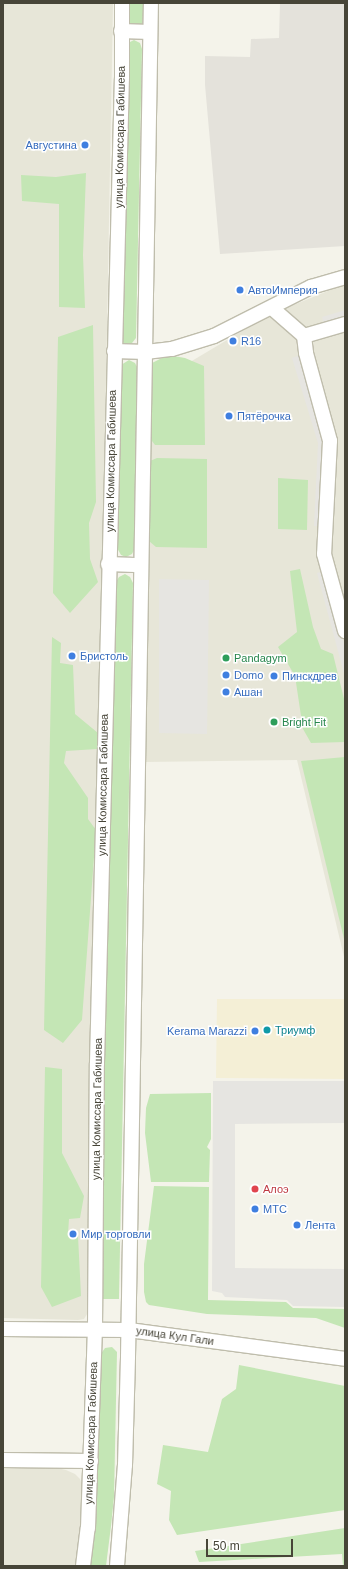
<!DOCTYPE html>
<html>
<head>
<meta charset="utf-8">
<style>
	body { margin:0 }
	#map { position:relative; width:348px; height:1569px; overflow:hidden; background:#f4f3ea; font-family:Arial,sans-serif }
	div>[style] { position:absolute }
	.residential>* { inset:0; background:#e7e6d8 }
	.commercial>* { inset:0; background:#f4efd6 }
	.industrial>* { inset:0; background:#e4e2db }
	.green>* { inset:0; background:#c4e6b5 }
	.parking>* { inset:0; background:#e6e5e1 }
	.roads { filter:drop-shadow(1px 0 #bfbdac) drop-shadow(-1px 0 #bfbdac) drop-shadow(0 1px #bfbdac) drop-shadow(0 -1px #bfbdac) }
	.minor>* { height:14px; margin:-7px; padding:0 7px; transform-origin:7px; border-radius:7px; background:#fff }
	.dots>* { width:11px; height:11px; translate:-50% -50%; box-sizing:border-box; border:2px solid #fff; border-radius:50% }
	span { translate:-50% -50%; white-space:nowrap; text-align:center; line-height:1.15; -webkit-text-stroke:3px #fff; paint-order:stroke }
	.street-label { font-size:11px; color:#474538 }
	.shop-label { font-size:11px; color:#366cbe }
	.right { translate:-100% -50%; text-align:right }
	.left { translate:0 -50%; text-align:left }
	.leisure-label { font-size:11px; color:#27864d }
	.culture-label { font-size:11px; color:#0d838f }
	.health-label { font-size:11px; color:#be3a42 }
	.frame { position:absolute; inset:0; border:4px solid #474538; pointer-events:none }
	.scale { position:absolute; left:206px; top:1539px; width:87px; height:18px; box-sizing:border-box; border:2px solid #474538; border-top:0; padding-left:5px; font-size:12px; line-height:14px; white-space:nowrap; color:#474538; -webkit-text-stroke:3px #fff; paint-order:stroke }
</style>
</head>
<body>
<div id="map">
	<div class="residential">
		<i style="clip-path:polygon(3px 3px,113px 3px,89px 1311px,84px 1319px,78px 1320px,3px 1318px)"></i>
		<i style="clip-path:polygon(345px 284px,345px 961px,297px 760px,145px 762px,145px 370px,180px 368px,269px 315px)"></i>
		<i style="clip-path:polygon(3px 1467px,57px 1468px,66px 1470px,75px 1474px,80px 1479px,83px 1487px,81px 1527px,75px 1566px,3px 1566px)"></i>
	</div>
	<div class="commercial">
		<i style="clip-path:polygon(217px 999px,345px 999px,345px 1079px,216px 1078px)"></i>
	</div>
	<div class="industrial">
		<i style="clip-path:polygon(280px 3px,345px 3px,345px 246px,220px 254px,205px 85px,205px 56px,250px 57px,251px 39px,279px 38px)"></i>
	</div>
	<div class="green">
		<i style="clip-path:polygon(127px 3px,144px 3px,142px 26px,131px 28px,127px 21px)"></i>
		<i style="clip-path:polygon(134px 40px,140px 43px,142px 49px,136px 338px,132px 343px,126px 344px,122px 342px,128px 43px)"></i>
		<i style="clip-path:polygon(86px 173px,83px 255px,85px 308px,59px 307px,59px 204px,22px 201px,21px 175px,56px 177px)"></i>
		<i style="clip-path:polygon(93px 325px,96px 502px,89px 523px,90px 559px,98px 582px,70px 613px,53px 593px,58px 337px)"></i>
		<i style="clip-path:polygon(168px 355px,185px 358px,204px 366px,205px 445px,155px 445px,149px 437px,150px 364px)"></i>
		<i style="clip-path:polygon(129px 360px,135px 363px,138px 369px,135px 548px,132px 554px,126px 557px,121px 555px,117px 548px,121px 365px)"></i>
		<i style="clip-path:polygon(157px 458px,207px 459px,207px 548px,156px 547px,149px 541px,150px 461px)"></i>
		<i style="clip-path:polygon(278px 478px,308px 480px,307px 530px,278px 529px)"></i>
		<i style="clip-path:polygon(300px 569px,313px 627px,321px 649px,333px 654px,345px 703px,345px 742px,311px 743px,303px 729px,295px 676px,278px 647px,297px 632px,290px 571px)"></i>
		<i style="clip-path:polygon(125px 574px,130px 577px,133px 583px,119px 1299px,99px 1299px,116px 582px,119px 577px)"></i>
		<i style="clip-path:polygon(52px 637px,61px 643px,60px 663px,73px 665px,75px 714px,98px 733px,97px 749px,66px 751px,64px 763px,88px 798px,88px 819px,96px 830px,82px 1020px,63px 1043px,44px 1030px)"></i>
		<i style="clip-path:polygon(345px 757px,345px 943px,301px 761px)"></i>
		<i style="clip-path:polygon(45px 1067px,62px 1069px,62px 1153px,84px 1196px,80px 1218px,69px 1219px,68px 1234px,78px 1236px,81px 1296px,52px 1307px,41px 1287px)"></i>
		<i style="clip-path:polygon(211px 1093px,211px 1139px,207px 1147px,210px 1150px,209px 1182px,151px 1182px,145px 1133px,146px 1108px,150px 1094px)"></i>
		<i style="clip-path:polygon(154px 1186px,209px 1187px,208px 1300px,286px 1302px,293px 1308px,345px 1309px,345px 1328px,316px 1318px,207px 1314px,149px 1305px,146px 1302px,144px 1292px,144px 1264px)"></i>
		<i style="clip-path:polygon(112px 1347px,117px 1352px,114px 1497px,111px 1526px,106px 1566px,87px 1566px,100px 1355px,105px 1348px)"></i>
		<i style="clip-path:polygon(239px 1365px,345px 1386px,345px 1510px,177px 1535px,169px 1520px,171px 1491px,157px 1484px,163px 1445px,208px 1452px,222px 1399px,236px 1389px)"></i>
		<i style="clip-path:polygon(345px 1528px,345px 1566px,343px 1566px,342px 1554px,199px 1562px,195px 1551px)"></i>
	</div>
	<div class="parking">
		<i style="clip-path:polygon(345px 310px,345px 317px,324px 324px,322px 317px)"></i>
		<i style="clip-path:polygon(300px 355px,326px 442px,322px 526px,314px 526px,318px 443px,292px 358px)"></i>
		<i style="clip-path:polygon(324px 571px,345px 647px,345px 677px,317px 573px)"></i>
		<i style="clip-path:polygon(159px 579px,209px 580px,207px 734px,159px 733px)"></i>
		<i style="clip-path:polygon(213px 1081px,345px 1081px,345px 1123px,235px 1124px,235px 1268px,345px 1269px,345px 1307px,293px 1306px,287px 1300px,225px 1297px,222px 1293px,212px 1291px)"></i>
	</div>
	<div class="roads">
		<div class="minor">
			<i style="left:121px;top:31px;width:29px;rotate:2deg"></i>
			<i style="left:272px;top:308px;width:43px;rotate:41.2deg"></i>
			<i style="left:304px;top:336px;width:17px;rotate:83deg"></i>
			<i style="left:306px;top:353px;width:91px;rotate:74.7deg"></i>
			<i style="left:330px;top:441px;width:113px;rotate:93deg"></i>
			<i style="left:324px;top:554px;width:80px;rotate:74.7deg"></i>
			<i style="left:304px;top:336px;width:43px;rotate:-16.3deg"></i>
			<i style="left:114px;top:351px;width:32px;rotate:2deg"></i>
			<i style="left:146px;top:352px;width:26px;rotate:-7deg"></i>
			<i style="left:172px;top:349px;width:44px;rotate:-17.2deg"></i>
			<i style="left:214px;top:336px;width:109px;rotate:-26.8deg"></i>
			<i style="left:311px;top:287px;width:35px;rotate:-16deg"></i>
			<i style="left:108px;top:564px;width:33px;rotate:2deg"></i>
			<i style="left:3px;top:1329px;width:126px;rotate:0.5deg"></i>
			<i style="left:129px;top:1330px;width:218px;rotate:7.6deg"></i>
			<i style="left:3px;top:1460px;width:88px;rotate:0.7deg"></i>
			<i style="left:83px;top:1566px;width:38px;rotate:-83deg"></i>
			<i style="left:88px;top:1528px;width:198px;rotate:-88deg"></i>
			<i style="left:95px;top:1330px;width:267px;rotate:-89.6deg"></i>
			<i style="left:97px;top:1063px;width:985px;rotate:-88.55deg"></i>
			<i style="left:122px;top:78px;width:75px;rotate:-90deg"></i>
			<i style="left:117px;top:1566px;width:101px;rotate:-85.5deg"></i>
			<i style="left:125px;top:1465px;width:108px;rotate:-88.4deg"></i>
			<i style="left:128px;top:1357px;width:1354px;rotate:-89.03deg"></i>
		</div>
	</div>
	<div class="dots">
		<i style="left:85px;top:145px;background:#3f7fe0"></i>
		<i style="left:240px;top:290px;background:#3f7fe0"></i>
		<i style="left:233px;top:341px;background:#3f7fe0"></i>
		<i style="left:229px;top:416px;background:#3f7fe0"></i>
		<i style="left:72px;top:656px;background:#3f7fe0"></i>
		<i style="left:226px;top:658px;background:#2e9e5b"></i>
		<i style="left:226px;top:675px;background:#3f7fe0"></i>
		<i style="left:274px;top:676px;background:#3f7fe0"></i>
		<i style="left:226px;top:692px;background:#3f7fe0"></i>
		<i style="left:274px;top:722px;background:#2e9e5b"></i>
		<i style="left:267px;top:1030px;background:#0f9aa8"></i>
		<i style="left:255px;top:1031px;background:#3f7fe0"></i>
		<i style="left:255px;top:1189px;background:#e0444e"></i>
		<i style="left:255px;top:1209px;background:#3f7fe0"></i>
		<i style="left:297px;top:1225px;background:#3f7fe0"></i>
		<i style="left:73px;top:1234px;background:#3f7fe0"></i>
	</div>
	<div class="street-label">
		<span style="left:120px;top:137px;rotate:-89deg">улица Комиссара Габишева</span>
		<span style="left:111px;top:461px;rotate:-89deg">улица Комиссара Габишева</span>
		<span style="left:103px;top:785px;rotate:-89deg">улица Комиссара Габишева</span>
		<span style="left:97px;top:1109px;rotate:-89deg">улица Комиссара Габишева</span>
		<span style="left:175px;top:1336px;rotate:8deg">улица Кул Гали</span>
		<span style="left:91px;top:1433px;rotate:-88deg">улица Комиссара Габишева</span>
	</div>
	<div class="shop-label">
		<span class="right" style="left:77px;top:145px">Августина</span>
		<span class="left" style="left:248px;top:290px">АвтоИмперия</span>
		<span class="left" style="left:241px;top:341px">R16</span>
		<span class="left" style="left:237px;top:416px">Пятёрочка</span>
		<span class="left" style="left:80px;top:656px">Бристоль</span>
		<span class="left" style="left:234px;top:675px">Domo</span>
		<span class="left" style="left:282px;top:676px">Пинскдрев</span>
		<span class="left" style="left:234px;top:692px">Ашан</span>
		<span class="right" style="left:247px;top:1031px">Kerama Marazzi</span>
		<span class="left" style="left:263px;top:1209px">МТС</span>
		<span class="left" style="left:305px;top:1225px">Лента</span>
		<span class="left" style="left:81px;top:1234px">Мир торговли</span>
	</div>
	<div class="leisure-label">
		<span class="left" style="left:234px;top:658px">Pandagym</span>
		<span class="left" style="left:282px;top:722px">Bright Fit</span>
	</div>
	<div class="culture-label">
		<span class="left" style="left:275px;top:1030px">Триумф</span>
	</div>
	<div class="health-label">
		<span class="left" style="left:263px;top:1189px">Алоэ</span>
	</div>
	<div class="frame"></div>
	<div class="scale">50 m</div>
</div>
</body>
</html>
